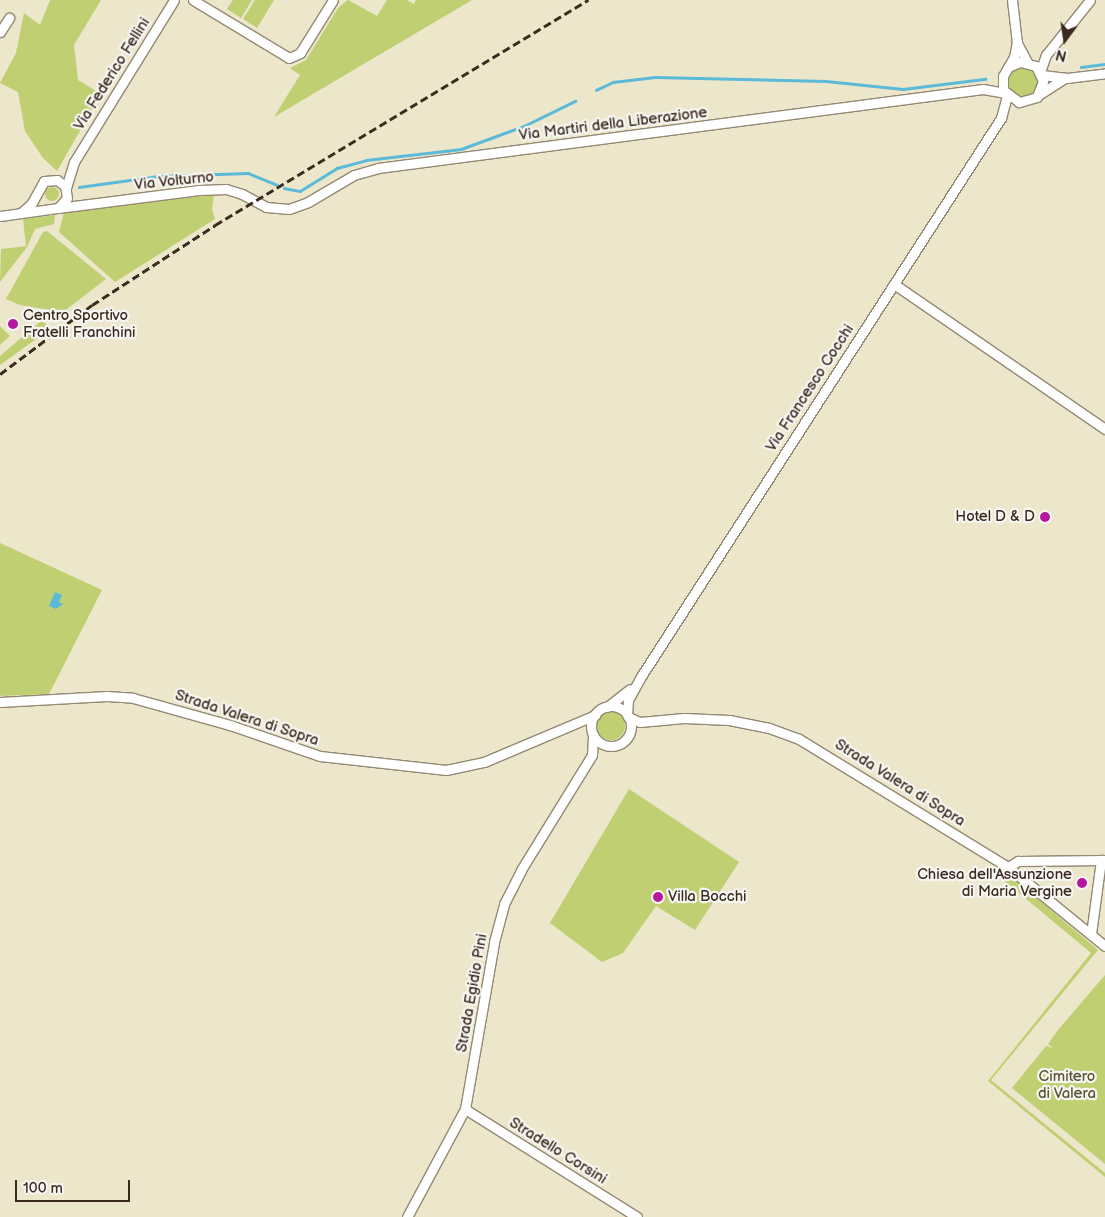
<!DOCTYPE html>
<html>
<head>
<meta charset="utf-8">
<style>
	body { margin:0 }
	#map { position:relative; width:1105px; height:1217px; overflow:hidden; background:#ece6cb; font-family:"Balsamiq Sans",sans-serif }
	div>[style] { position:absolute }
	.green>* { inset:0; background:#bfcf72 }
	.round { border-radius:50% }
	.water>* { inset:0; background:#5abad8 }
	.stream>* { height:2.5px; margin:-1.25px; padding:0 1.25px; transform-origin:1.25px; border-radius:1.25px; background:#5abad8 }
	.roads { filter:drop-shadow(1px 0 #948874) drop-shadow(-1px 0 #948874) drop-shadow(0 1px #948874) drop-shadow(0 -1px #948874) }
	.minor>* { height:9px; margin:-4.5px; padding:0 4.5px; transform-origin:4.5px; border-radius:4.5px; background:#fff }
	.minor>.ring { margin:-4.5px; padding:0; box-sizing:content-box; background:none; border:9px solid #fff; border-radius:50% }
	.rail>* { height:2.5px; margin-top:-1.25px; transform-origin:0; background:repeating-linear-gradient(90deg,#3b2a1e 0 8px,transparent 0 12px) }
	.dots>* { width:14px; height:14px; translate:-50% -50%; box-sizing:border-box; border:2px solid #f6f6f2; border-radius:50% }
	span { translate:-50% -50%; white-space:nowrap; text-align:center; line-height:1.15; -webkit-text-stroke:4.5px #f6f6f2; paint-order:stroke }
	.street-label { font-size:15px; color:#3b2a1e }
	.poi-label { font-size:15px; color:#3b2a1e }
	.left { translate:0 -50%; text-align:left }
	.right { translate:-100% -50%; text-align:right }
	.park-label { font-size:15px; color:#5c5333 }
	.north { position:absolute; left:1040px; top:15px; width:50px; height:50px; -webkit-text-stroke:4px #f6f6f2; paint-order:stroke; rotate:194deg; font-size:14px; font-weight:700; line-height:20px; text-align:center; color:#3b2a1e }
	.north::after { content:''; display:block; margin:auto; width:18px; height:22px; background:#3b2a1e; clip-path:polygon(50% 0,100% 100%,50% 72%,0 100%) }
	.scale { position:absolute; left:15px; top:1180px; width:115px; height:22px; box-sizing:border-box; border:2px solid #3b2a1e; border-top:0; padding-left:6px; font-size:15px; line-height:18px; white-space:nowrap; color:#3b2a1e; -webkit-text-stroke:4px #f6f6f2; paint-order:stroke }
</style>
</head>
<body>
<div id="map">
	<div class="green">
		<i style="clip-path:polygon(50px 0,101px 0,74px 45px,78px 80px,101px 94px,57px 171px,43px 158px,25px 131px,18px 92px,0 83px,16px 53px,24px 13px,40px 25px)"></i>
		<i style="clip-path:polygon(233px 0,252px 0,241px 18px,227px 9px)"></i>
		<i style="clip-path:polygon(255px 0,274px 0,257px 28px,243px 19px)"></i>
		<i style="clip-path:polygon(348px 0,377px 16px,387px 0,407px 0,414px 4px,416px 0,472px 0,274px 117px,300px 75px,290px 68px,306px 60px,338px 8px)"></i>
		<i class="round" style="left:1008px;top:67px;width:30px;height:30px"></i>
		<i class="round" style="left:45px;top:187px;width:14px;height:14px"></i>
		<i style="clip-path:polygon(214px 195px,212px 209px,215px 219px,115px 282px,59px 232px,64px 212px,75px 209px)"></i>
		<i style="clip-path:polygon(55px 215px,54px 224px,35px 229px,27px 247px,0 282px,1px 249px,26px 246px,23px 219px)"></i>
		<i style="clip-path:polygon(47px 231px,106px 279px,63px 312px,20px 305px,6px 299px,43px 232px)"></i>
		<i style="clip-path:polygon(42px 320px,50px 329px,0 365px,0 356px)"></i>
		<i style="clip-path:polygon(0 326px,10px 336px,0 345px)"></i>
		<i style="clip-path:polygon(0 543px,102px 590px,49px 694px,0 696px)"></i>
		<i class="round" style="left:597px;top:712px;width:28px;height:28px"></i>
		<i style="clip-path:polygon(629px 789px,739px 862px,695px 930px,656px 906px,623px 953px,602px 962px,550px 923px)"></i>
		<i style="clip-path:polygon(1006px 872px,1098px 950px,991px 1080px,1105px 1173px,1105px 1177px,988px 1081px,1091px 953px,1001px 878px)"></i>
		<i style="clip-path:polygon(1105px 975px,1105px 1164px,1012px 1088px,1046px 1046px,1053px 1048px,1048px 1044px,1058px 1030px)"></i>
	</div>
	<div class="water">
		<i style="clip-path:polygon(55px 592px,62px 595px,59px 602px,63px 604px,56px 609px,49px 606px)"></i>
	</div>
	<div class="stream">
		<i style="left:1081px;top:67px;width:24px;rotate:-7deg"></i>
		<i style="left:596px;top:90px;width:19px;rotate:-25deg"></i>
		<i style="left:613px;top:82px;width:42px;rotate:-6.8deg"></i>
		<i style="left:655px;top:77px;width:171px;rotate:1.3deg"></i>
		<i style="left:826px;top:81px;width:77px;rotate:5.9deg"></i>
		<i style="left:903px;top:89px;width:83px;rotate:-7deg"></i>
		<i style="left:79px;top:187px;width:80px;rotate:-7.9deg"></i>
		<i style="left:158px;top:176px;width:90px;rotate:-1.9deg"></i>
		<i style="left:248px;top:173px;width:31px;rotate:22deg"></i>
		<i style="left:284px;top:188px;width:16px;rotate:11deg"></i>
		<i style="left:300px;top:191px;width:44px;rotate:-31.9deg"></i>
		<i style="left:337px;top:168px;width:30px;rotate:-15deg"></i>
		<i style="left:366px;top:160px;width:96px;rotate:-6.6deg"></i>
		<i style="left:461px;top:149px;width:67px;rotate:-20.1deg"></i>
		<i style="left:524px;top:126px;width:57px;rotate:-26.1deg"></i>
	</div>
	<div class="roads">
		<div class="minor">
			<i style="left:193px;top:0;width:112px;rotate:31.1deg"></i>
			<i style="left:289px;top:58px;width:12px;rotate:-24deg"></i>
			<i style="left:300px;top:53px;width:62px;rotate:-58.1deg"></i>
			<i style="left:1012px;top:0;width:43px;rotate:83.4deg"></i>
			<i style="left:1017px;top:43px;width:21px;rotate:62deg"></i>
			<i style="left:0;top:32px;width:17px;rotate:-57deg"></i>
			<i style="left:1008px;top:67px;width:13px;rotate:-23deg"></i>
			<i style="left:1020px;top:62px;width:16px;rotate:14deg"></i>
			<i style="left:1036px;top:66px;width:17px;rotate:65deg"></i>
			<i style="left:1043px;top:81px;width:17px;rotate:111deg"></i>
			<i style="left:1037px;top:97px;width:19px;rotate:164deg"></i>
			<i style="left:1019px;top:102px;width:20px;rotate:-143deg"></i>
			<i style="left:1003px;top:90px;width:14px;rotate:-90deg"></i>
			<i style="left:1003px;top:76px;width:22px;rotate:-60deg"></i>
			<i style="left:1014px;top:57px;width:16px;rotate:-79deg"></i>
			<i style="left:1040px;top:72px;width:18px;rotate:-71deg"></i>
			<i style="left:1046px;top:55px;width:70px;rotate:-51.3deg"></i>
			<i style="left:1042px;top:75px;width:25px;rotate:7deg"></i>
			<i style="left:1067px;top:78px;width:38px;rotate:-7deg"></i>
			<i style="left:1040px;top:94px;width:30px;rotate:-33deg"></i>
			<i style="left:66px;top:188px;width:27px;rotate:-73deg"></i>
			<i style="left:74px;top:162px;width:190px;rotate:-58.3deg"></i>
			<i style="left:58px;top:208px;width:142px;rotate:-7.3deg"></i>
			<i style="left:199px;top:190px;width:27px;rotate:-2deg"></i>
			<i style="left:226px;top:189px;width:17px;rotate:17deg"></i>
			<i style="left:242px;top:194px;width:27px;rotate:28deg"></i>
			<i style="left:266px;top:207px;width:23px;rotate:5deg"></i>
			<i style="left:289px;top:209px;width:20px;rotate:-20deg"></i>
			<i style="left:308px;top:202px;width:53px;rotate:-30.4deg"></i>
			<i style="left:354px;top:175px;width:25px;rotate:-16deg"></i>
			<i style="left:378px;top:168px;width:610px;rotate:-7.44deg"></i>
			<i style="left:983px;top:89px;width:22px;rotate:10deg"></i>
			<i style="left:0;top:216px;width:59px;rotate:-7.9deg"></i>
			<i style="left:58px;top:208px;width:13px;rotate:-48deg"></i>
			<i style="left:67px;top:198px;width:12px;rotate:-99deg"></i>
			<i style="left:65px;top:186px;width:10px;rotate:-143deg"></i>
			<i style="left:57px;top:180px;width:13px;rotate:176deg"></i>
			<i style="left:44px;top:181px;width:25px;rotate:119deg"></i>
			<i style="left:32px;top:203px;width:15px;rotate:138deg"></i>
			<i style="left:894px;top:284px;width:256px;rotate:34.5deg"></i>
			<i style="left:0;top:702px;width:107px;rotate:-3.2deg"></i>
			<i style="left:107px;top:696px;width:26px;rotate:4deg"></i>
			<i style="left:133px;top:698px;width:101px;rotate:15.6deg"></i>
			<i style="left:230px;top:725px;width:95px;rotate:19deg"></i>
			<i style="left:320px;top:756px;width:127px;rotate:6.3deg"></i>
			<i style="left:446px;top:770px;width:39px;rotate:-12deg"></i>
			<i style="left:484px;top:762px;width:121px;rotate:-22.9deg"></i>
			<i class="ring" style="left:591px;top:706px;width:31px;height:31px"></i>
			<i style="left:607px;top:707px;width:29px;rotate:-38deg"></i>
			<i style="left:627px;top:715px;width:15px;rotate:-86deg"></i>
			<i style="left:628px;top:700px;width:29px;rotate:-61deg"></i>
			<i style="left:642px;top:675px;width:663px;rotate:-57.2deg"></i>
			<i style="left:1001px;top:118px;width:24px;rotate:-75deg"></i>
			<i style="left:628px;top:717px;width:13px;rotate:23deg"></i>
			<i style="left:640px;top:722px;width:44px;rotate:-5.2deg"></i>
			<i style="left:684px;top:718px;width:45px;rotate:2.5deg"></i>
			<i style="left:729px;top:720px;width:41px;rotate:11.3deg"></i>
			<i style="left:769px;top:728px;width:32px;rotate:20deg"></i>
			<i style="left:799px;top:739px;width:245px;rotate:31.5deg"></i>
			<i style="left:1008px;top:867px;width:125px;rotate:39.2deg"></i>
			<i style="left:1008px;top:867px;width:12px;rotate:-31deg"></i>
			<i style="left:1018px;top:861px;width:87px;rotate:-0.7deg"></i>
			<i style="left:1091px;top:934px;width:75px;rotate:-82.3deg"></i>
			<i style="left:465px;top:1109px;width:203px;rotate:32.1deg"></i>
			<i style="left:407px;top:1217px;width:123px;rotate:-61.8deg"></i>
			<i style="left:465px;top:1109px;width:169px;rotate:-80.1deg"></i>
			<i style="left:494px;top:942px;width:39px;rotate:-75deg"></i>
			<i style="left:504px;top:904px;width:38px;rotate:-63deg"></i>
			<i style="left:521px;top:870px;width:135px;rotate:-58.3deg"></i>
			<i style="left:592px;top:755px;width:20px;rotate:-87deg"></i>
		</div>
	</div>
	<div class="rail">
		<i style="left:0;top:374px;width:115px;rotate:-36.9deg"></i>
		<i style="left:92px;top:305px;width:147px;rotate:-33deg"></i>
		<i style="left:215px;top:225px;width:436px;rotate:-31.1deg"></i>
	</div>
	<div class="dots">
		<i style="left:13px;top:324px;background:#b5179e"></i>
		<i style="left:1045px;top:517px;background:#b5179e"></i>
		<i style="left:1082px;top:883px;background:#b5179e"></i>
		<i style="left:658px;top:897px;background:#b5179e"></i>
	</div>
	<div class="street-label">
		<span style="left:112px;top:74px;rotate:-58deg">Via Federico Fellini</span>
		<span style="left:613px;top:124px;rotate:-7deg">Via Martiri della Liberazione</span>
		<span style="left:174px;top:181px;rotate:-6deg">Via Volturno</span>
		<span style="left:810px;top:388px;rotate:-57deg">Via Francesco Cocchi</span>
		<span style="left:247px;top:718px;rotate:18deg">Strada Valera di Sopra</span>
		<span style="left:900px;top:783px;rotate:32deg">Strada Valera di Sopra</span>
		<span style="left:472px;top:993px;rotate:-80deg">Strada Egidio Pini</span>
		<span style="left:558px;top:1151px;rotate:32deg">Stradello Corsini</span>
	</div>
	<div class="poi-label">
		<span class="left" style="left:23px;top:324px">Centro Sportivo<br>Fratelli Franchini</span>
		<span class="right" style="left:1035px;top:517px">Hotel D &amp; D</span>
		<span class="right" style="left:1072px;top:883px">Chiesa dell'Assunzione<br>di Maria Vergine</span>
		<span class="left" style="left:668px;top:897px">Villa Bocchi</span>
	</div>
	<div class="park-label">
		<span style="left:1067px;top:1085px">Cimitero<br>di Valera</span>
	</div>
	<div class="north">N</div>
	<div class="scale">100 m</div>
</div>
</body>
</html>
